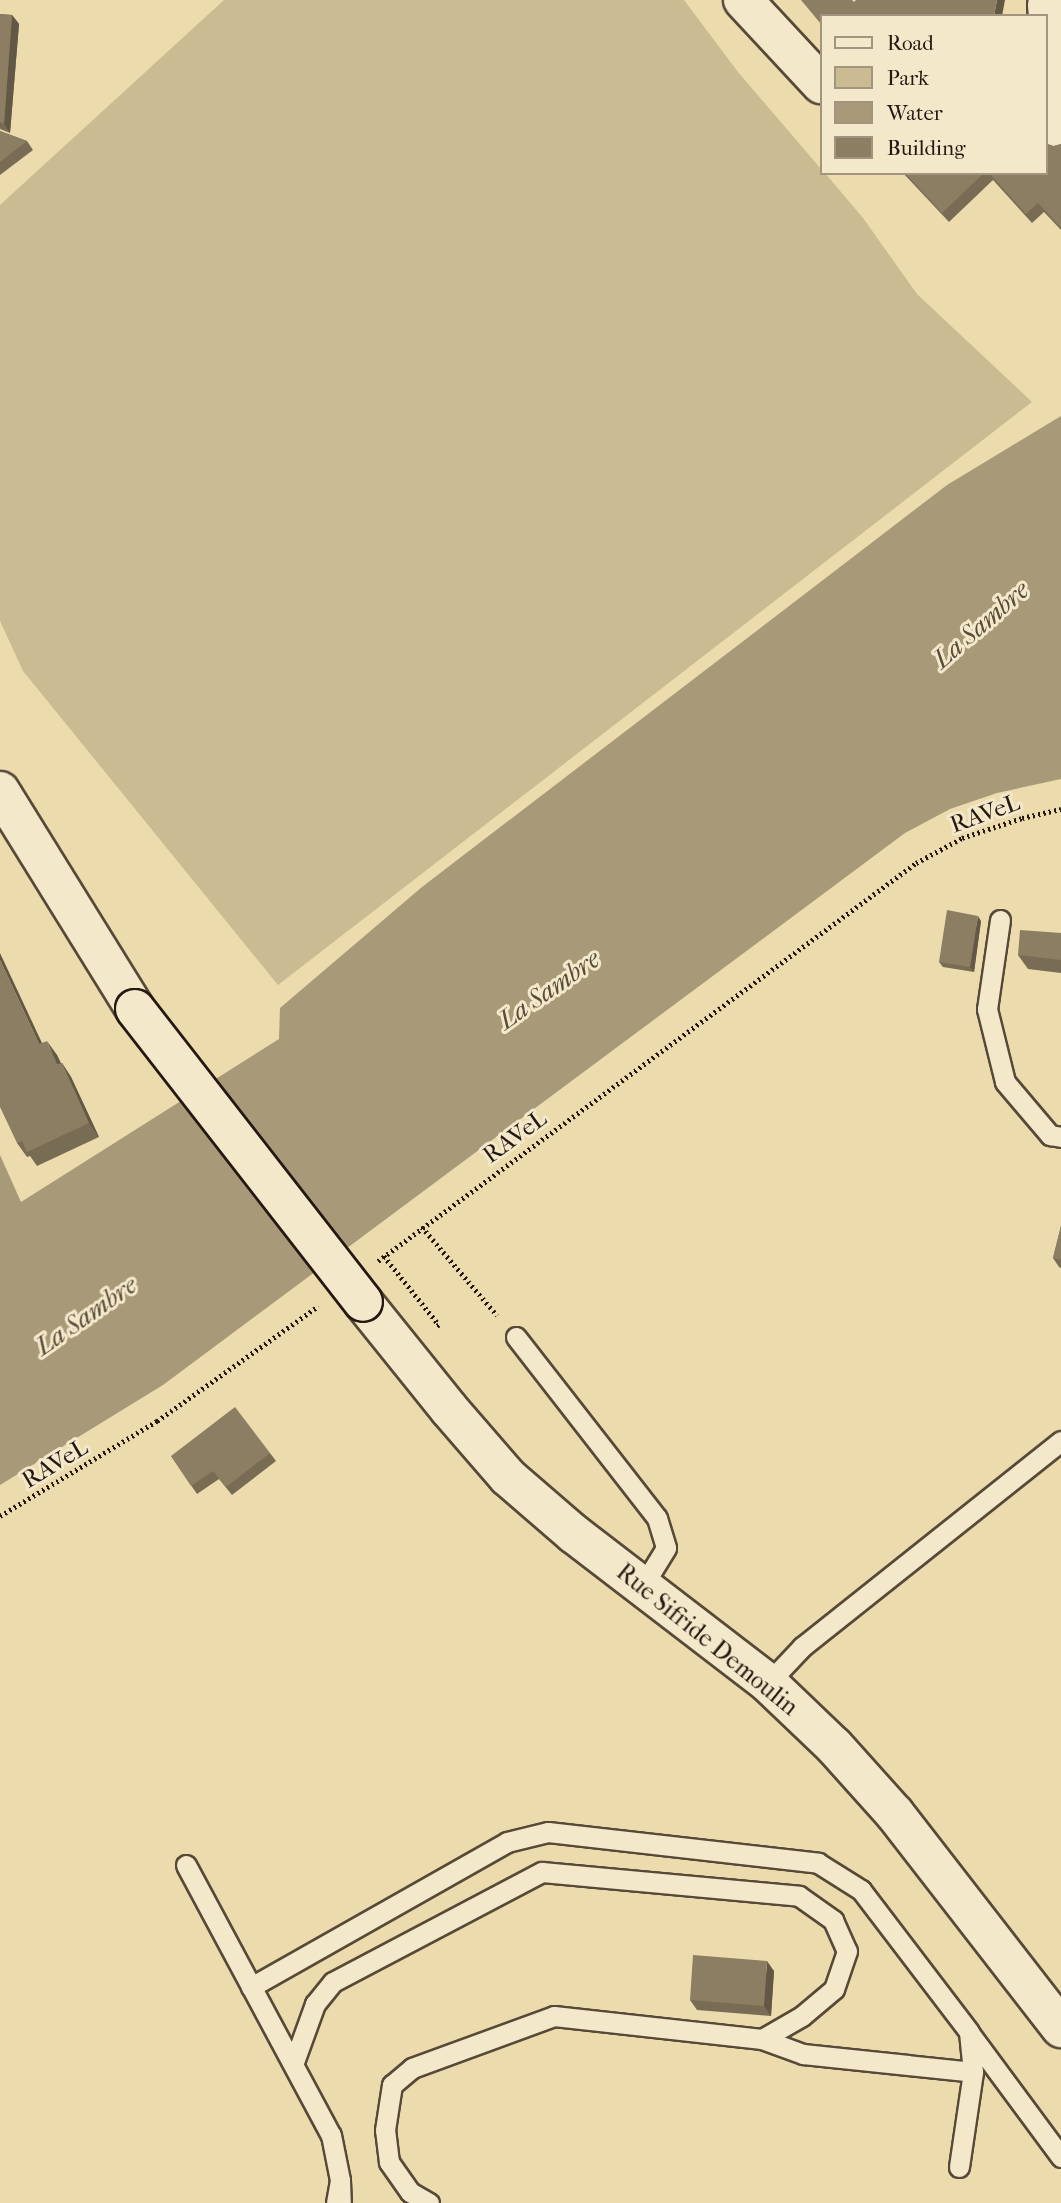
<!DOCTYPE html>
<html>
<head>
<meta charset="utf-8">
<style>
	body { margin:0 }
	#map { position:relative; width:1061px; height:2203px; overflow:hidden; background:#ecdcad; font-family:"IM FELL French Canon",serif }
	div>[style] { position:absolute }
	.green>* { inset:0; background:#cabb92 }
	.water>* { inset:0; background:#a89978 }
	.path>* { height:4.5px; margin-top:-2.25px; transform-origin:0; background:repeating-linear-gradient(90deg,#251811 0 2px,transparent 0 5.5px) }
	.roads { filter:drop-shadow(2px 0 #574938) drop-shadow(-2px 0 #574938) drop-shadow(0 2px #574938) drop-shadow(0 -2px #574938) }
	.service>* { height:19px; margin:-9.5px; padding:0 9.5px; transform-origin:9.5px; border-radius:9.5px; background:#f3e8ca }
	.minor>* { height:38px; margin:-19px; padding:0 19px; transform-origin:19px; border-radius:19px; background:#f3e8ca }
	.secondary>* { height:38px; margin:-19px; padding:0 19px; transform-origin:19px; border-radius:19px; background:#f3e8ca }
	.bridges { filter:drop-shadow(2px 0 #251811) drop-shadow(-2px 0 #251811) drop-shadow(0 2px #251811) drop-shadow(0 -2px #251811) }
	.secondary-bridge>* { height:38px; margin:-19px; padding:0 19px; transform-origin:19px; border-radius:19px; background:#f3e8ca }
	.wall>* { inset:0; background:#786c54 }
	.shaded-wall>* { inset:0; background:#625845 }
	.building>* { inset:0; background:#8c7e62 }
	span { translate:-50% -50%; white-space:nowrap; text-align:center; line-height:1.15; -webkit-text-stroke:6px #f3e8ca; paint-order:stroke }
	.street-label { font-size:24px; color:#251811 }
	.water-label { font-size:26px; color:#594c3a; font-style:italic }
	.legend { position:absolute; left:820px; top:14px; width:228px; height:161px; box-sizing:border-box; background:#f3e8ca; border:2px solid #a19580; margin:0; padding:9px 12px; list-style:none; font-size:21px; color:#251811 }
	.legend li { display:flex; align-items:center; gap:14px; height:35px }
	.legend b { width:35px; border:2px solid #a19580 }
</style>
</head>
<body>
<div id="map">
	<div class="green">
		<i style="clip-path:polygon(224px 0,684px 0,738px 72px,821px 169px,821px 173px,825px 173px,863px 218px,917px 294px,1032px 402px,278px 985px,23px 671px,0 621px,0 205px)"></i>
	</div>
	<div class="water">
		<i style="clip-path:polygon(1061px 416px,1061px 779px,997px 793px,950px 809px,905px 833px,163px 1385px,0 1485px,0 1155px,21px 1202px,279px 1039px,280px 1008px,422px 887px,947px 485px)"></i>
	</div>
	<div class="path">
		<i style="left:422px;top:1227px;width:116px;rotate:49.6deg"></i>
		<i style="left:384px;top:1256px;width:88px;rotate:51.4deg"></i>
		<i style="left:439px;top:1325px;width:5px;rotate:143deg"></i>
		<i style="left:378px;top:1261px;width:669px;rotate:-36.49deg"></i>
		<i style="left:916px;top:863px;width:52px;rotate:-28.5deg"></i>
		<i style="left:962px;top:838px;width:63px;rotate:-18.4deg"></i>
		<i style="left:1022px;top:818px;width:40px;rotate:-13deg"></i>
		<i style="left:0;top:1516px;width:184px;rotate:-31.2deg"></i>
		<i style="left:157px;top:1421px;width:198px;rotate:-35.5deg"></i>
	</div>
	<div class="roads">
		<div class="service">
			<i style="left:1000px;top:920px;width:90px;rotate:98.3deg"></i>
			<i style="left:987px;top:1009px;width:75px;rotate:76.1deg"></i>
			<i style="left:1005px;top:1082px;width:70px;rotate:49.7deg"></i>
			<i style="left:1050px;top:1135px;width:11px;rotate:10deg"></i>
			<i style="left:516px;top:1337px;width:229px;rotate:52.1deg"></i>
			<i style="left:657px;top:1518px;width:31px;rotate:73deg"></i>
			<i style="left:666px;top:1548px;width:46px;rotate:121.6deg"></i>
			<i style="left:768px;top:1683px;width:50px;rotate:-46.6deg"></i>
			<i style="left:802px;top:1647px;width:331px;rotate:-38.5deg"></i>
			<i style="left:186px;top:1865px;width:306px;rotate:61.8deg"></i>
			<i style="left:331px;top:2135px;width:46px;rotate:78.7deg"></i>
			<i style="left:251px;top:1987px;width:294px;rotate:-29.5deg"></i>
			<i style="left:507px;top:1842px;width:42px;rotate:-13.7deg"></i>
			<i style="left:548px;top:1832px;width:272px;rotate:6.5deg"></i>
			<i style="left:818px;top:1863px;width:51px;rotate:32.1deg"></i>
			<i style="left:861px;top:1890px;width:178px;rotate:52.7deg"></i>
			<i style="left:969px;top:2032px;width:40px;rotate:84.3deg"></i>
			<i style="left:973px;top:2072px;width:96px;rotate:98.4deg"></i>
			<i style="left:970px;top:2034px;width:153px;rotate:53.5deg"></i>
			<i style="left:294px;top:2062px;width:62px;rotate:-70.1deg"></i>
			<i style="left:315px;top:2004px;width:28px;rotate:-51deg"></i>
			<i style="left:333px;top:1982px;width:236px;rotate:-27.8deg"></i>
			<i style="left:542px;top:1872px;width:258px;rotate:5.3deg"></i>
			<i style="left:799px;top:1896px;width:42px;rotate:35.2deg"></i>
			<i style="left:833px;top:1920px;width:34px;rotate:66deg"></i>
			<i style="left:847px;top:1951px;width:40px;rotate:108.9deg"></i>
			<i style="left:834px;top:1989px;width:42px;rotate:139.8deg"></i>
			<i style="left:802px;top:2016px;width:46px;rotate:150.1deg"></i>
			<i style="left:336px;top:2203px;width:23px;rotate:-80deg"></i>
			<i style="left:340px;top:2180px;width:23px;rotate:88deg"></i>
			<i style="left:429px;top:2203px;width:22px;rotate:-150deg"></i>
			<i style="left:410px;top:2192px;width:37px;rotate:-125deg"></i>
			<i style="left:389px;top:2162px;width:32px;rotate:-97deg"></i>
			<i style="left:385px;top:2130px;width:46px;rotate:-81.2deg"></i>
			<i style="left:392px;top:2085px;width:26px;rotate:-40deg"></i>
			<i style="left:412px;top:2068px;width:151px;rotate:-20.1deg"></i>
			<i style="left:554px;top:2016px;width:209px;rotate:6.3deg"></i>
			<i style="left:762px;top:2039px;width:44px;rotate:20.1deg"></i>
			<i style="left:803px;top:2054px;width:171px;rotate:6deg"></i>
		</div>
		<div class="minor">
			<i style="left:743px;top:0;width:115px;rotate:47.1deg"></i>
			<i style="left:1047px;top:5px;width:121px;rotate:85.3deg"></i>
			<i style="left:1057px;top:126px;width:8px;rotate:60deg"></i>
		</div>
		<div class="secondary">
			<i style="left:0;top:791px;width:256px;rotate:58.2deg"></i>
			<i style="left:363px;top:1302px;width:137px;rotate:51.2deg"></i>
			<i style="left:449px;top:1409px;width:90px;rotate:49.1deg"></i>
			<i style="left:508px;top:1477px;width:87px;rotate:40.8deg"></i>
			<i style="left:574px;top:1534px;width:245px;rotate:37.5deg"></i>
			<i style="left:768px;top:1683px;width:91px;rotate:43.7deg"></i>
			<i style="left:834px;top:1746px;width:91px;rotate:48.1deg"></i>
			<i style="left:895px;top:1814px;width:271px;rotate:52.2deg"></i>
		</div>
	</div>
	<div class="bridges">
		<div class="secondary-bridge">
			<i style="left:135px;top:1009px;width:371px;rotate:52.1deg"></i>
		</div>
	</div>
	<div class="wall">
		<i style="clip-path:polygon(0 14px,12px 15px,19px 24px,10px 133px,0 129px)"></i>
		<i style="clip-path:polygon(0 131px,27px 141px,33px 150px,0 175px)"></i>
		<i style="clip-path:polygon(1061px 144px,1061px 230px,1044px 212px,1032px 223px,993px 180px,949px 222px,903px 173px,1045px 173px,1054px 146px)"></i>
		<i style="clip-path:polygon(981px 921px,974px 972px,943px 967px,939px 962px)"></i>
		<i style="clip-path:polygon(1061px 933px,1061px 973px,1028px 969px,1018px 955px)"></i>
		<i style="clip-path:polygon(42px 1043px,57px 1055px,61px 1063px,62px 1063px,71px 1077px,99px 1137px,37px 1166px,30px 1156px,27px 1157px,17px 1143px)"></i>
		<i style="clip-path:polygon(1061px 1226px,1061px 1268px,1059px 1267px,1053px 1258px)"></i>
		<i style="clip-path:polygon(270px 1453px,276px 1461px,232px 1495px,219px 1479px,197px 1494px,171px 1456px)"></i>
		<i style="clip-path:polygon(774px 1971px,771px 2016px,697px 2010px,690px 2000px)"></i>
	</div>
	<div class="shaded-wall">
		<i style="clip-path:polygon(997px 0,1005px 0,1002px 16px,994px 16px)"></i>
		<i style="clip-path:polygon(12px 15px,19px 24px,10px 133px,4px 124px)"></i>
		<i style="clip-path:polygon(978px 916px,981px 921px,974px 972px,970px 967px)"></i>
		<i style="clip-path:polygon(0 953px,49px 1058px,39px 1044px,0 960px)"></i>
		<i style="clip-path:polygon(47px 1041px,57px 1055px,67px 1078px,57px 1064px)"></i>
		<i style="clip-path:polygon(62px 1063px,71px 1077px,99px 1137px,89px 1123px)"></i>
		<i style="clip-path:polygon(767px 1961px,774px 1971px,771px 2016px,764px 2006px)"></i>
	</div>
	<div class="building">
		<i style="clip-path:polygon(801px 0,852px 0,854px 2px,856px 0,997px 0,994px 16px,821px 16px,821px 24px)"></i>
		<i style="clip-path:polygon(0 14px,12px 15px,4px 124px,0 122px)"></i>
		<i style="clip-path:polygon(0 131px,27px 141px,0 162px)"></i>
		<i style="clip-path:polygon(1045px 143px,1054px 146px,1061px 144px,1061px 228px,1038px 203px,1026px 214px,989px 173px,1045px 173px)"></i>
		<i style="clip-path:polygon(905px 173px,984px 173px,942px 213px)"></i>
		<i style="clip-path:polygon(947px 910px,978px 916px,970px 967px,939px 962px)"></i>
		<i style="clip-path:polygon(1020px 930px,1061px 933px,1061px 960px,1018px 955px)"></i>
		<i style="clip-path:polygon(0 960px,39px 1044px,47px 1041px,57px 1064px,62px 1063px,89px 1123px,27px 1152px,22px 1141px,17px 1143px,0 1107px)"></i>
		<i style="clip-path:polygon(1061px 1226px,1061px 1260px,1053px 1258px)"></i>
		<i style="clip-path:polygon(235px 1407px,270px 1453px,226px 1487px,213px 1471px,191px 1486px,171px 1456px)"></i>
		<i style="clip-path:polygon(693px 1955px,767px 1961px,764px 2006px,690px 2000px)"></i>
	</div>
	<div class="street-label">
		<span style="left:985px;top:814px;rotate:-20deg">RAVeL</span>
		<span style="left:515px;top:1137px;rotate:-36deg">RAVeL</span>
		<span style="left:55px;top:1464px;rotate:-31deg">RAVeL</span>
		<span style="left:707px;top:1640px;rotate:39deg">Rue Sifride Demoulin</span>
	</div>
	<div class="water-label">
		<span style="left:981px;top:625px;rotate:-41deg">La Sambre</span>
		<span style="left:549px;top:990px;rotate:-35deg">La Sambre</span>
		<span style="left:86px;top:1316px;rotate:-35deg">La Sambre</span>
	</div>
	<ul class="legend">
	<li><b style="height:9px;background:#f3e8ca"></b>Road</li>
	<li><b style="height:19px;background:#cabb92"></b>Park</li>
	<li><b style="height:19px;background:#a89978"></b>Water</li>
	<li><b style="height:19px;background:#8c7e62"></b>Building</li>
	</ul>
</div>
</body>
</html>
